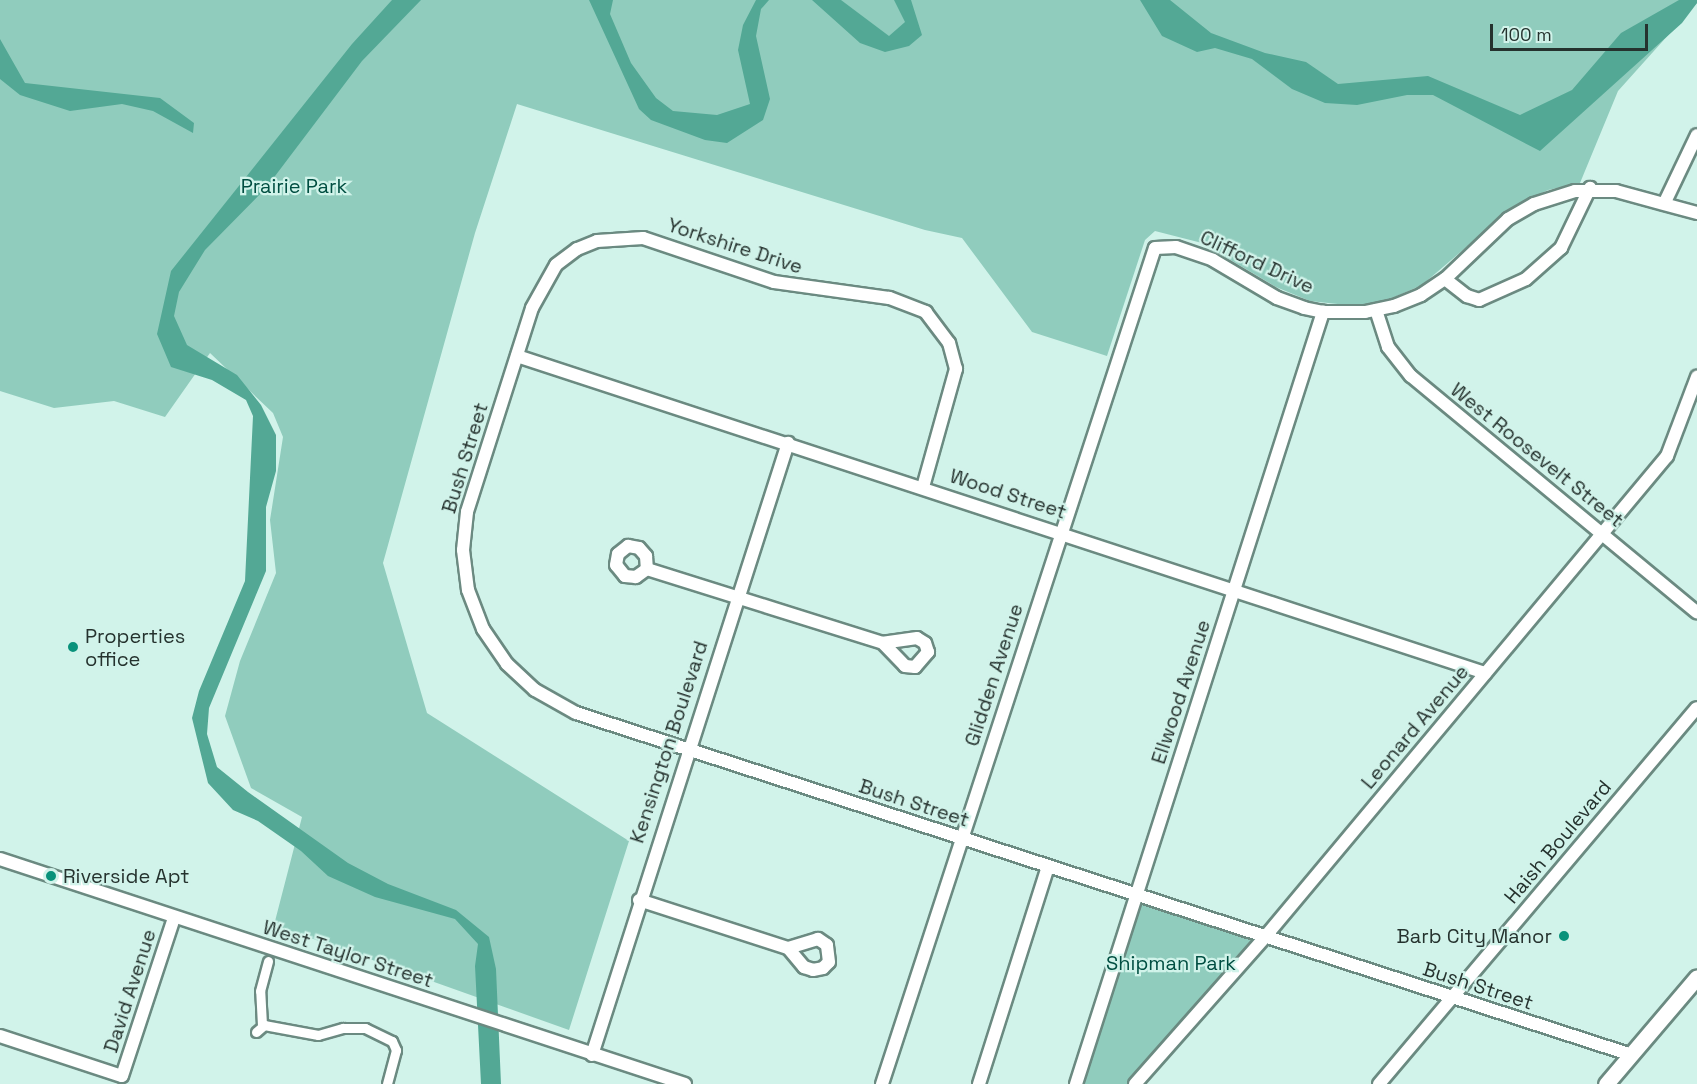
<!DOCTYPE html>
<html>
<head>
<meta charset="utf-8">
<style>
	body { margin:0 }
	#map { position:relative; width:1697px; height:1084px; overflow:hidden; background:#d1f3ea; font-family:"Space Grotesk",sans-serif }
	div>[style] { position:absolute }
	.green>* { inset:0; background:#90ccbd }
	.water>* { inset:0; background:#53a895 }
	.roads { filter:drop-shadow(2px 0 #6b8a81) drop-shadow(-2px 0 #6b8a81) drop-shadow(0 2px #6b8a81) drop-shadow(0 -2px #6b8a81) }
	.pedestrian>* { height:9px; margin:-4.5px; padding:0 4.5px; transform-origin:4.5px; border-radius:4.5px; background:#fff }
	.minor>* { height:12px; margin:-6px; padding:0 6px; transform-origin:6px; border-radius:6px; background:#fff }
	.tertiary>* { height:15px; margin:-7.5px; padding:0 7.5px; transform-origin:7.5px; border-radius:7.5px; background:#fff }
	.dots>* { width:16px; height:16px; translate:-50% -50%; box-sizing:border-box; border:3px solid #d1f3ea; border-radius:50% }
	span { translate:-50% -50%; white-space:nowrap; text-align:center; line-height:1.15; -webkit-text-stroke:4.5px #d1f3ea; paint-order:stroke }
	.park-label { font-size:20px; color:#004e41 }
	.street-label { font-size:20px; color:#25322e }
	.poi-label { font-size:20px; color:#25322e }
	.left { translate:0 -50%; text-align:left }
	.right { translate:-100% -50%; text-align:right }
	.scale { position:absolute; left:1490px; top:24px; width:158px; height:27px; box-sizing:border-box; border:3px solid #25322e; border-top:0; padding-left:8px; font-size:18px; line-height:21px; white-space:nowrap; color:#25322e; -webkit-text-stroke:4px #d1f3ea; paint-order:stroke }
</style>
</head>
<body>
<div id="map">
	<div class="green">
		<i style="clip-path:polygon(0 0,1697px 0,1697px 3px,1618px 91px,1580px 183px,1548px 190px,1513px 207px,1422px 285px,1383px 302px,1356px 306px,1310px 301px,1276px 287px,1202px 243px,1155px 231px,1145px 240px,1107px 356px,1032px 332px,962px 238px,925px 230px,517px 104px,475px 233px,383px 563px,427px 713px,629px 841px,569px 1030px,274px 925px,302px 817px,251px 788px,225px 716px,240px 661px,276px 573px,270px 520px,283px 437px,273px 413px,210px 353px,165px 417px,114px 401px,54px 408px,0 391px)"></i>
		<i style="clip-path:polygon(1141px 904px,1253px 939px,1131px 1084px,1084px 1084px)"></i>
	</div>
	<div class="water">
		<i style="clip-path:polygon(392px 0,421px 0,362px 61px,266px 188px,205px 250px,179px 292px,174px 316px,187px 345px,237px 375px,261px 405px,276px 435px,276px 471px,266px 507px,266px 571px,209px 708px,207px 734px,217px 767px,248px 792px,348px 863px,388px 884px,456px 910px,489px 937px,496px 969px,501px 1084px,481px 1084px,475px 966px,478px 944px,455px 919px,375px 897px,328px 876px,301px 851px,258px 821px,233px 810px,208px 783px,192px 718px,199px 691px,245px 581px,253px 416px,246px 400px,212px 380px,171px 367px,157px 334px,171px 271px,352px 44px)"></i>
		<i style="clip-path:polygon(589px 0,613px 0,610px 14px,631px 63px,656px 98px,673px 111px,717px 115px,750px 104px,738px 50px,743px 25px,756px 0,769px 0,761px 9px,756px 36px,770px 99px,763px 120px,727px 143px,705px 140px,651px 120px,639px 109px)"></i>
		<i style="clip-path:polygon(812px 0,841px 0,889px 36px,905px 22px,894px 0,911px 0,922px 35px,909px 46px,885px 52px,860px 43px)"></i>
		<i style="clip-path:polygon(1140px 0,1170px 0,1211px 33px,1265px 53px,1306px 62px,1338px 84px,1428px 76px,1520px 115px,1572px 90px,1621px 33px,1679px 0,1697px 0,1697px 3px,1682px 23px,1540px 151px,1433px 95px,1407px 95px,1357px 105px,1325px 103px,1292px 89px,1252px 59px,1215px 48px,1197px 52px,1162px 36px)"></i>
		<i style="clip-path:polygon(0 39px,25px 83px,160px 98px,194px 123px,193px 133px,153px 111px,122px 104px,70px 111px,20px 95px,0 79px)"></i>
	</div>
	<div class="roads">
		<div class="pedestrian">
			<i style="left:262px;top:1025px;width:34px;rotate:-93deg"></i>
			<i style="left:260px;top:991px;width:31px;rotate:-75deg"></i>
			<i style="left:256px;top:1032px;width:11px;rotate:-41deg"></i>
			<i style="left:264px;top:1025px;width:55px;rotate:10.5deg"></i>
			<i style="left:318px;top:1035px;width:26px;rotate:-16deg"></i>
			<i style="left:343px;top:1028px;width:22px"></i>
			<i style="left:365px;top:1028px;width:30px;rotate:26deg"></i>
			<i style="left:392px;top:1041px;width:10px;rotate:66deg"></i>
			<i style="left:396px;top:1050px;width:35px;rotate:105deg"></i>
		</div>
		<div class="minor">
			<i style="left:1665px;top:202px;width:74px;rotate:-64.5deg"></i>
			<i style="left:1445px;top:279px;width:28px;rotate:38deg"></i>
			<i style="left:1467px;top:296px;width:13px;rotate:18deg"></i>
			<i style="left:1479px;top:300px;width:51px;rotate:-24.1deg"></i>
			<i style="left:1526px;top:279px;width:47px;rotate:-41.5deg"></i>
			<i style="left:1561px;top:248px;width:67px;rotate:-64.2deg"></i>
			<i style="left:1376px;top:310px;width:39px;rotate:72deg"></i>
			<i style="left:1388px;top:347px;width:37px;rotate:52deg"></i>
			<i style="left:1411px;top:376px;width:371px;rotate:39.6deg"></i>
			<i style="left:517px;top:356px;width:1019px;rotate:18.13deg"></i>
			<i style="left:923px;top:487px;width:123px;rotate:-74.4deg"></i>
			<i style="left:956px;top:369px;width:27px;rotate:-105deg"></i>
			<i style="left:949px;top:343px;width:39px;rotate:-127deg"></i>
			<i style="left:926px;top:312px;width:40px;rotate:-159deg"></i>
			<i style="left:889px;top:298px;width:116px;rotate:-172.1deg"></i>
			<i style="left:774px;top:282px;width:138px;rotate:-161.4deg"></i>
			<i style="left:643px;top:238px;width:46px;rotate:176.3deg"></i>
			<i style="left:597px;top:241px;width:22px;rotate:158deg"></i>
			<i style="left:577px;top:249px;width:26px;rotate:143deg"></i>
			<i style="left:556px;top:265px;width:49px;rotate:119.2deg"></i>
			<i style="left:532px;top:308px;width:214px;rotate:107.7deg"></i>
			<i style="left:467px;top:512px;width:38px;rotate:96deg"></i>
			<i style="left:463px;top:550px;width:40px;rotate:82.9deg"></i>
			<i style="left:468px;top:590px;width:42px;rotate:69deg"></i>
			<i style="left:483px;top:629px;width:42px;rotate:55.6deg"></i>
			<i style="left:507px;top:664px;width:38px;rotate:43deg"></i>
			<i style="left:535px;top:690px;width:47px;rotate:29.3deg"></i>
			<i style="left:576px;top:713px;width:1110px;rotate:17.95deg"></i>
			<i style="left:647px;top:569px;width:14px;rotate:144deg"></i>
			<i style="left:636px;top:577px;width:11px;rotate:-175deg"></i>
			<i style="left:625px;top:576px;width:14px;rotate:-129deg"></i>
			<i style="left:616px;top:565px;width:11px;rotate:-80deg"></i>
			<i style="left:618px;top:554px;width:13px;rotate:-39deg"></i>
			<i style="left:628px;top:546px;width:11px;rotate:10deg"></i>
			<i style="left:639px;top:548px;width:11px;rotate:49deg"></i>
			<i style="left:646px;top:556px;width:13px;rotate:86deg"></i>
			<i style="left:647px;top:569px;width:247px;rotate:17.4deg"></i>
			<i style="left:883px;top:643px;width:32px;rotate:46deg"></i>
			<i style="left:905px;top:666px;width:10px;rotate:6deg"></i>
			<i style="left:915px;top:667px;width:20px;rotate:-49deg"></i>
			<i style="left:928px;top:652px;width:9px;rotate:-108deg"></i>
			<i style="left:925px;top:643px;width:9px;rotate:-148deg"></i>
			<i style="left:917px;top:638px;width:34px;rotate:172deg"></i>
			<i style="left:0;top:859px;width:721px;rotate:18.18deg"></i>
			<i style="left:639px;top:900px;width:157px;rotate:17.9deg"></i>
			<i style="left:788px;top:948px;width:25px;rotate:50deg"></i>
			<i style="left:804px;top:967px;width:9px;rotate:18deg"></i>
			<i style="left:813px;top:970px;width:10px;rotate:-11deg"></i>
			<i style="left:823px;top:968px;width:8px;rotate:-45deg"></i>
			<i style="left:829px;top:962px;width:17px;rotate:-97deg"></i>
			<i style="left:827px;top:945px;width:11px;rotate:-146deg"></i>
			<i style="left:818px;top:939px;width:31px;rotate:163deg"></i>
			<i style="left:0;top:1036px;width:128px;rotate:18.2deg"></i>
			<i style="left:122px;top:1076px;width:166px;rotate:-71.8deg"></i>
			<i style="left:592px;top:1055px;width:643px;rotate:-72.24deg"></i>
			<i style="left:882px;top:1084px;width:879px;rotate:-71.92deg"></i>
			<i style="left:1155px;top:248px;width:21px;rotate:-3deg"></i>
			<i style="left:1176px;top:247px;width:39px;rotate:19deg"></i>
			<i style="left:1213px;top:260px;width:74px;rotate:30.7deg"></i>
			<i style="left:1277px;top:298px;width:29px;rotate:20deg"></i>
			<i style="left:1304px;top:308px;width:19px;rotate:12deg"></i>
			<i style="left:1323px;top:312px;width:42px"></i>
			<i style="left:1365px;top:312px;width:30px;rotate:-12deg"></i>
			<i style="left:1394px;top:306px;width:29px;rotate:-22deg"></i>
			<i style="left:1421px;top:295px;width:29px;rotate:-34deg"></i>
			<i style="left:1445px;top:279px;width:87px;rotate:-43.6deg"></i>
			<i style="left:1508px;top:219px;width:30px;rotate:-30deg"></i>
			<i style="left:1534px;top:204px;width:43px;rotate:-17.6deg"></i>
			<i style="left:1575px;top:191px;width:41px"></i>
			<i style="left:1616px;top:191px;width:84px;rotate:15.2deg"></i>
			<i style="left:979px;top:1084px;width:228px;rotate:-72.4deg"></i>
			<i style="left:1076px;top:1084px;width:811px;rotate:-72.26deg"></i>
			<i style="left:1135px;top:1084px;width:196px;rotate:-48.5deg"></i>
			<i style="left:1265px;top:937px;width:627px;rotate:-50.11deg"></i>
			<i style="left:1667px;top:456px;width:85px;rotate:-69.2deg"></i>
			<i style="left:1379px;top:1084px;width:492px;rotate:-49.8deg"></i>
		</div>
		<div class="tertiary">
			<i style="left:1606px;top:1084px;width:140px;rotate:-49.6deg"></i>
		</div>
	</div>
	<div class="dots">
		<i style="left:73px;top:647px;background:#09927b"></i>
		<i style="left:51px;top:876px;background:#09927b"></i>
		<i style="left:1564px;top:936px;background:#09927b"></i>
	</div>
	<div class="park-label">
		<span style="left:294px;top:186px">Prairie Park</span>
		<span style="left:1171px;top:963px">Shipman Park</span>
	</div>
	<div class="street-label">
		<span style="left:735px;top:246px;rotate:18deg">Yorkshire Drive</span>
		<span style="left:1257px;top:262px;rotate:25deg">Clifford Drive</span>
		<span style="left:1537px;top:455px;rotate:39deg">West Roosevelt Street</span>
		<span style="left:465px;top:458px;rotate:-73deg">Bush Street</span>
		<span style="left:1008px;top:494px;rotate:18deg">Wood Street</span>
		<span style="left:994px;top:675px;rotate:-72deg">Glidden Avenue</span>
		<span style="left:1181px;top:692px;rotate:-72deg">Ellwood Avenue</span>
		<span style="left:1415px;top:727px;rotate:-50deg">Leonard Avenue</span>
		<span style="left:669px;top:742px;rotate:-72deg">Kensington Boulevard</span>
		<span style="left:914px;top:803px;rotate:18deg">Bush Street</span>
		<span style="left:1558px;top:842px;rotate:-50deg">Haish Boulevard</span>
		<span style="left:348px;top:954px;rotate:18deg">West Taylor Street</span>
		<span style="left:1478px;top:986px;rotate:18deg">Bush Street</span>
		<span style="left:130px;top:991px;rotate:-72deg">David Avenue</span>
	</div>
	<div class="poi-label">
		<span class="left" style="left:85px;top:648px">Properties<br>office</span>
		<span class="left" style="left:63px;top:876px">Riverside Apt</span>
		<span class="right" style="left:1552px;top:936px">Barb City Manor</span>
	</div>
	<div class="scale">100 m</div>
</div>
</body>
</html>
